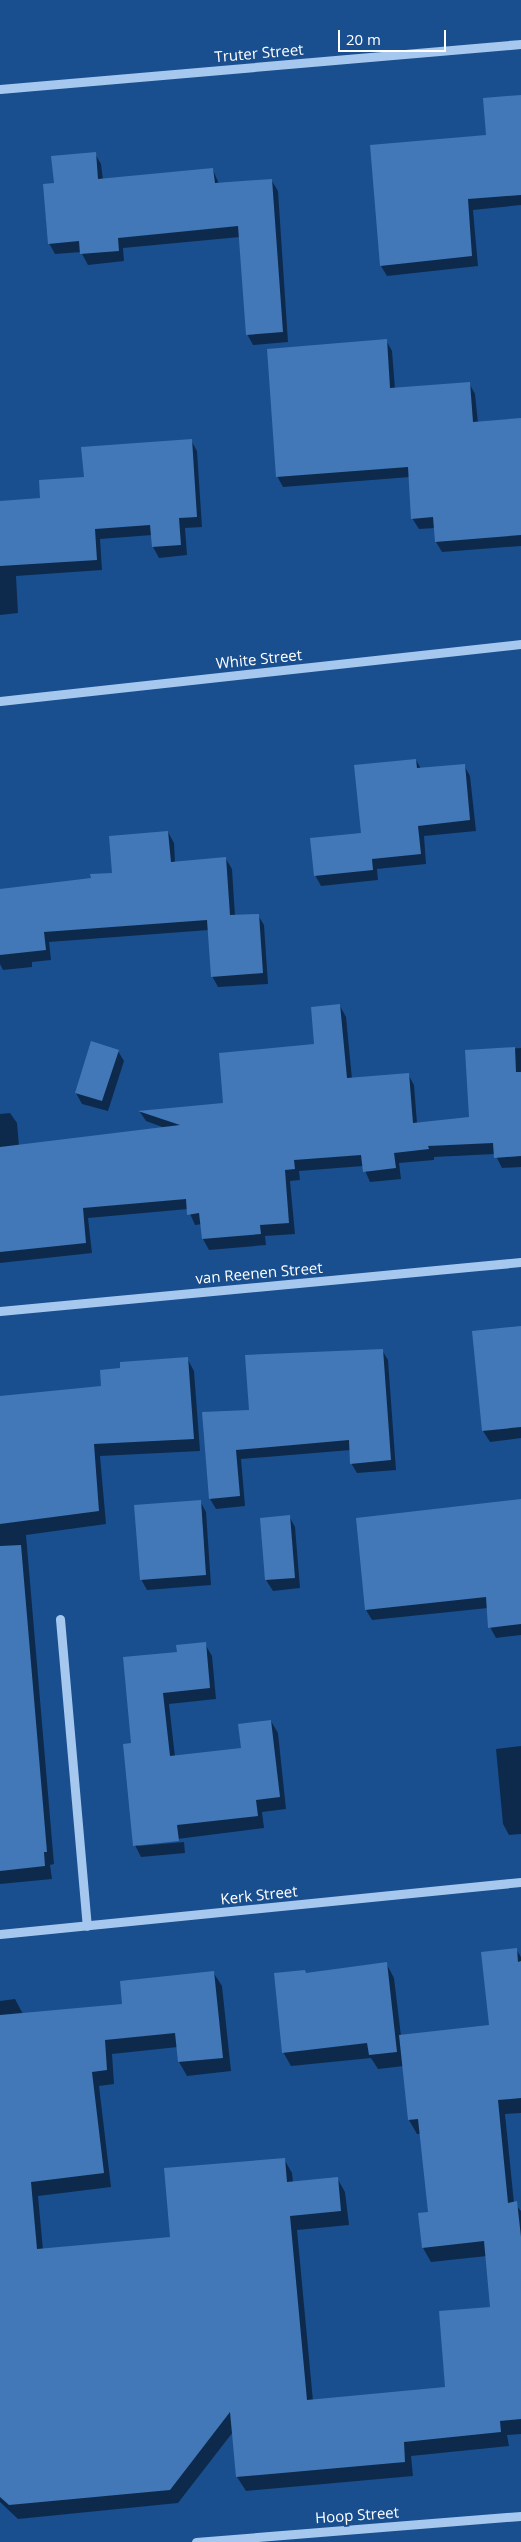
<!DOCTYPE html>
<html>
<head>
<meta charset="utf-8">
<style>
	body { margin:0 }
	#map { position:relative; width:521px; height:2542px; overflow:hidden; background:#194f8f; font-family:"Open Sans",sans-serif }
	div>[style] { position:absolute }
	.shadow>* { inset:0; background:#0007 }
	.building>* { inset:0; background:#4278b7 }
	.minor>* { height:9px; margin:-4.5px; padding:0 4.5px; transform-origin:4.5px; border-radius:4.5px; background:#a6c8ef }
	span { translate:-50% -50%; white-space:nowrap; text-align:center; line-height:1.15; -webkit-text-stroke:4px #194f8f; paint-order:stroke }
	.street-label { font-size:15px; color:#fff }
	.scale { position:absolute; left:338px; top:30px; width:108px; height:22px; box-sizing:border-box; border:2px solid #fff; border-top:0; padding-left:6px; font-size:15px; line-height:18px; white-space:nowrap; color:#fff; -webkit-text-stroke:4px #194f8f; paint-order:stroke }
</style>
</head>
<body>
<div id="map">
	<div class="shadow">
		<i style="clip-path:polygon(521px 96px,521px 205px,473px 210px,478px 266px,387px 276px,381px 266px)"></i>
		<i style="clip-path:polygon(95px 154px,101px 164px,103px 180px,213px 170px,219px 184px,272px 181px,278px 191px,288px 342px,253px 345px,247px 334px,240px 237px,123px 248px,124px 261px,88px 265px,81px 252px,55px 254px,49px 243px,55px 184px)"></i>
		<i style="clip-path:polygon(386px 340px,392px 351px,395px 389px,469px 383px,475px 394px,478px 423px,521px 419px,521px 546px,442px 552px,436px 542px,435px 528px,419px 529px,412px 518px,410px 477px,283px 487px,277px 476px)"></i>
		<i style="clip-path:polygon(191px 440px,197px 451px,202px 527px,185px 528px,187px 555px,159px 558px,153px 547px,152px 535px,100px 539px,102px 570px,16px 576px,18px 613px,0 615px,0 502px,41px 499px,85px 478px)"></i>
		<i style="clip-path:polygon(416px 760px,421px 769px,464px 765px,470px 776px,476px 831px,424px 836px,426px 864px,377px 869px,378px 880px,321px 886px,315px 875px,362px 834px)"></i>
		<i style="clip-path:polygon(168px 832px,174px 843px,175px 863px,226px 859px,232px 869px,235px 916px,258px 915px,264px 925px,268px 984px,218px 987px,212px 976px,209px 930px,49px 942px,51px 960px,32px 962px,32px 967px,3px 970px,0 964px,0 890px,92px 880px,113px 874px)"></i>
		<i style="clip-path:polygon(340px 1006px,346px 1017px,352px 1079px,408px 1074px,414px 1085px,417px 1123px,470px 1118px,466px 1051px,521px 1048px,521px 1167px,502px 1168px,495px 1154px,434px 1157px,434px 1160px,399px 1163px,401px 1179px,370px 1182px,363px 1166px,299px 1171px,300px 1180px,290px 1181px,295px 1234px,265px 1236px,266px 1245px,209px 1250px,203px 1239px,202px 1224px,195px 1225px,188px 1209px,88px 1218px,92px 1253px,0 1263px,0 1114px,10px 1113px,17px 1123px,19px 1146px,165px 1128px,146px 1121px,140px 1112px,225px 1104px,315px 1045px)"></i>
		<i style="clip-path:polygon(118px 1051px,124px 1061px,108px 1111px,82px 1104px,76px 1093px)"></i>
		<i style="clip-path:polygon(521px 1327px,521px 1438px,490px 1442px,483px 1431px,473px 1332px)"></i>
		<i style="clip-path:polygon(382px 1350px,388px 1360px,396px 1470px,357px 1473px,351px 1463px,351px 1450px,241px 1459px,245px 1506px,216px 1509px,210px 1499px,250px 1411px)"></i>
		<i style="clip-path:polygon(187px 1358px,194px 1371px,200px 1451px,100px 1456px,106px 1524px,26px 1535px,54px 1864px,50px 1865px,52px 1879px,0 1884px,0 1397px,102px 1387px,122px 1369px)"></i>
		<i style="clip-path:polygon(521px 1500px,521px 1635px,496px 1638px,490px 1627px,488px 1608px,372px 1620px,366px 1610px,357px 1519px)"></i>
		<i style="clip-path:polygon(200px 1501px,206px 1512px,211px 1585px,147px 1590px,141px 1579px)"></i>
		<i style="clip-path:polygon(289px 1516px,295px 1527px,300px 1588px,273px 1591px,266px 1580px,262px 1519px)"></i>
		<i style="clip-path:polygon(205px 1644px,212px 1656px,216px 1699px,169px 1704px,175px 1757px,242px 1749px,271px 1721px,278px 1733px,286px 1809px,262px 1812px,264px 1828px,138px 1844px,138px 1846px,184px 1842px,185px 1853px,141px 1857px,135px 1845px,132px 1744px,178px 1653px)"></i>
		<i style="clip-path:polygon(521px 1746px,521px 1834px,509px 1835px,503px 1824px,496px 1749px)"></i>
		<i style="clip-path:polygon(516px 1949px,521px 1957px,521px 2113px,505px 2114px,514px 2203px,521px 2211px,521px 2434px,507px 2435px,509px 2446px,411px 2456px,413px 2476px,246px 2491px,237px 2477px,233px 2432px,178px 2503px,18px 2519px,0 2502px,0 2001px,15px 1999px,23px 2014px,123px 2005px,213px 1972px,222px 1986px,231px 2071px,187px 2076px,179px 2062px,178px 2047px,112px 2054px,114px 2084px,99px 2086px,111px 2187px,38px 2196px,43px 2250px,172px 2238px,284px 2159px,292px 2173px,293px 2183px,337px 2178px,345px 2192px,349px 2225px,297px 2230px,313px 2401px,447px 2389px,492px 2308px,487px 2256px,431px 2262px,423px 2248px,419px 2214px,430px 2213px,421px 2134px,417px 2134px,409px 2120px,404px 2066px,378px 2069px,371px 2058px,291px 2066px,283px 2052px,306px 1974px,386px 1963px,394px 1978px,401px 2036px,490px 2026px)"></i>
	</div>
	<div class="building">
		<i style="clip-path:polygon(521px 95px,521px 195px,468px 199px,472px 256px,380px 266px,370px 145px,486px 135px,483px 98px)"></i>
		<i style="clip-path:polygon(96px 152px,98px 179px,213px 168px,215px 183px,272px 179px,283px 332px,246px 335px,238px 226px,118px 238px,119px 251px,80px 254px,79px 241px,48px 244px,43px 184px,54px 183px,51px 156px)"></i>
		<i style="clip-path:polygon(387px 339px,390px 388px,470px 382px,473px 422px,521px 418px,521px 535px,435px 542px,433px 517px,411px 519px,408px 467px,276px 477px,267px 349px)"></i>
		<i style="clip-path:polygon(192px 439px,197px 517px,179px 518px,181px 545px,152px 547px,150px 525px,95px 529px,97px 560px,0 566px,0 501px,40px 498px,39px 480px,84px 477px,81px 447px)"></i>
		<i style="clip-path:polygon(416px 759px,417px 768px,465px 764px,470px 820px,418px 826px,421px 854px,372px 859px,373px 870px,314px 876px,310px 838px,361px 833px,354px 765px)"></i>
		<i style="clip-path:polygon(168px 831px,171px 862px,226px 857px,230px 915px,259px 914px,263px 973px,211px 977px,207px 920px,44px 932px,46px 950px,0 955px,0 889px,91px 878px,90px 874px,112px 873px,109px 836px)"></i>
		<i style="clip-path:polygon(340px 1004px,347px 1078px,409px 1073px,413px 1123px,469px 1117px,465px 1050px,515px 1047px,516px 1072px,521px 1072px,521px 1156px,494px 1158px,493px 1143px,428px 1146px,429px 1149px,394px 1153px,396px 1168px,363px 1172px,361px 1155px,294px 1160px,295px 1169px,285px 1170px,289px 1223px,260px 1225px,261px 1234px,202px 1239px,199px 1213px,187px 1215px,186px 1199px,83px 1208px,86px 1243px,0 1252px,0 1147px,180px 1125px,138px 1111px,223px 1103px,219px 1053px,314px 1044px,311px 1007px)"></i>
		<i style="clip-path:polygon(91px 1041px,119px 1050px,102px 1101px,75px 1093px)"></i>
		<i style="clip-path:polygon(521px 1326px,521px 1427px,482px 1431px,472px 1331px)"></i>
		<i style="clip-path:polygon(383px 1349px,391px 1460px,350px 1464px,349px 1440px,236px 1450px,240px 1496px,209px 1499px,202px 1412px,249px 1410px,245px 1355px)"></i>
		<i style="clip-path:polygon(188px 1357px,194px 1439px,94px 1444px,99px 1511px,0 1524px,0 1396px,101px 1386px,100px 1370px,120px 1368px,120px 1362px)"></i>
		<i style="clip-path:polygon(521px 1499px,521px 1624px,488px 1628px,486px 1597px,365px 1610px,356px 1518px)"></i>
		<i style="clip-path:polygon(201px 1500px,206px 1575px,140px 1580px,134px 1505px)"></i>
		<i style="clip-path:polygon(290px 1515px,295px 1578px,265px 1580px,260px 1518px)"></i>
		<i style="clip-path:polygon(21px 1545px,47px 1852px,44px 1852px,45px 1866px,0 1871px,0 1546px)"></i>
		<i style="clip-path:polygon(206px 1642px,210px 1688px,163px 1693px,170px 1756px,241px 1748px,238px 1724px,271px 1720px,280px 1797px,256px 1800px,258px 1816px,177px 1825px,179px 1841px,133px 1846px,123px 1744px,131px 1743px,123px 1657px,177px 1652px,176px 1645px)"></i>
		<i style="clip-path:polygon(517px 1948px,518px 1962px,521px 1961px,521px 2098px,498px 2100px,508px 2203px,517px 2201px,521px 2237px,521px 2419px,500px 2421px,501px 2432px,404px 2442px,405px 2462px,236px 2477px,230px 2412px,170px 2490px,9px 2505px,0 2497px,0 2015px,122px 2004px,120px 1981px,214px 1971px,223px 2058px,178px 2062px,175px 2033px,105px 2040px,107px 2070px,92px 2072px,104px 2173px,31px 2182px,37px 2249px,170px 2237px,164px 2168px,285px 2158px,287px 2182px,338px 2177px,341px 2211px,290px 2216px,307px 2400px,445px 2387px,439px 2311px,490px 2307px,484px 2241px,422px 2248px,418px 2213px,428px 2212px,418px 2119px,408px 2120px,399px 2035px,489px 2025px,481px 1952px)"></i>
		<i style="clip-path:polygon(387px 1962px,397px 2052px,369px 2055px,367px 2043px,282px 2053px,274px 1973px,305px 1970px,306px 1973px)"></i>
	</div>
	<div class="minor">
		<i style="left:0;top:89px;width:523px;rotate:-4.94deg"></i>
		<i style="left:0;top:701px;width:524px;rotate:-6.24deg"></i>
		<i style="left:0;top:1311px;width:523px;rotate:-5.37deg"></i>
		<i style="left:60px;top:1619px;width:308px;rotate:85deg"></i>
		<i style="left:0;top:1934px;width:524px;rotate:-5.7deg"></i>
		<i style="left:196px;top:2542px;width:326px;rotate:-4.6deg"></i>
	</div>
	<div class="street-label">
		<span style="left:259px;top:53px;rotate:-5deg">Truter Street</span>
		<span style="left:259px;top:659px;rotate:-6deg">White Street</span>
		<span style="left:259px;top:1273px;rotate:-5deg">van Reenen Street</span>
		<span style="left:259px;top:1895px;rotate:-6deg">Kerk Street</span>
		<span style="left:357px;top:2515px;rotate:-4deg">Hoop Street</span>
	</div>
	<div class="scale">20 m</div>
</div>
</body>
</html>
